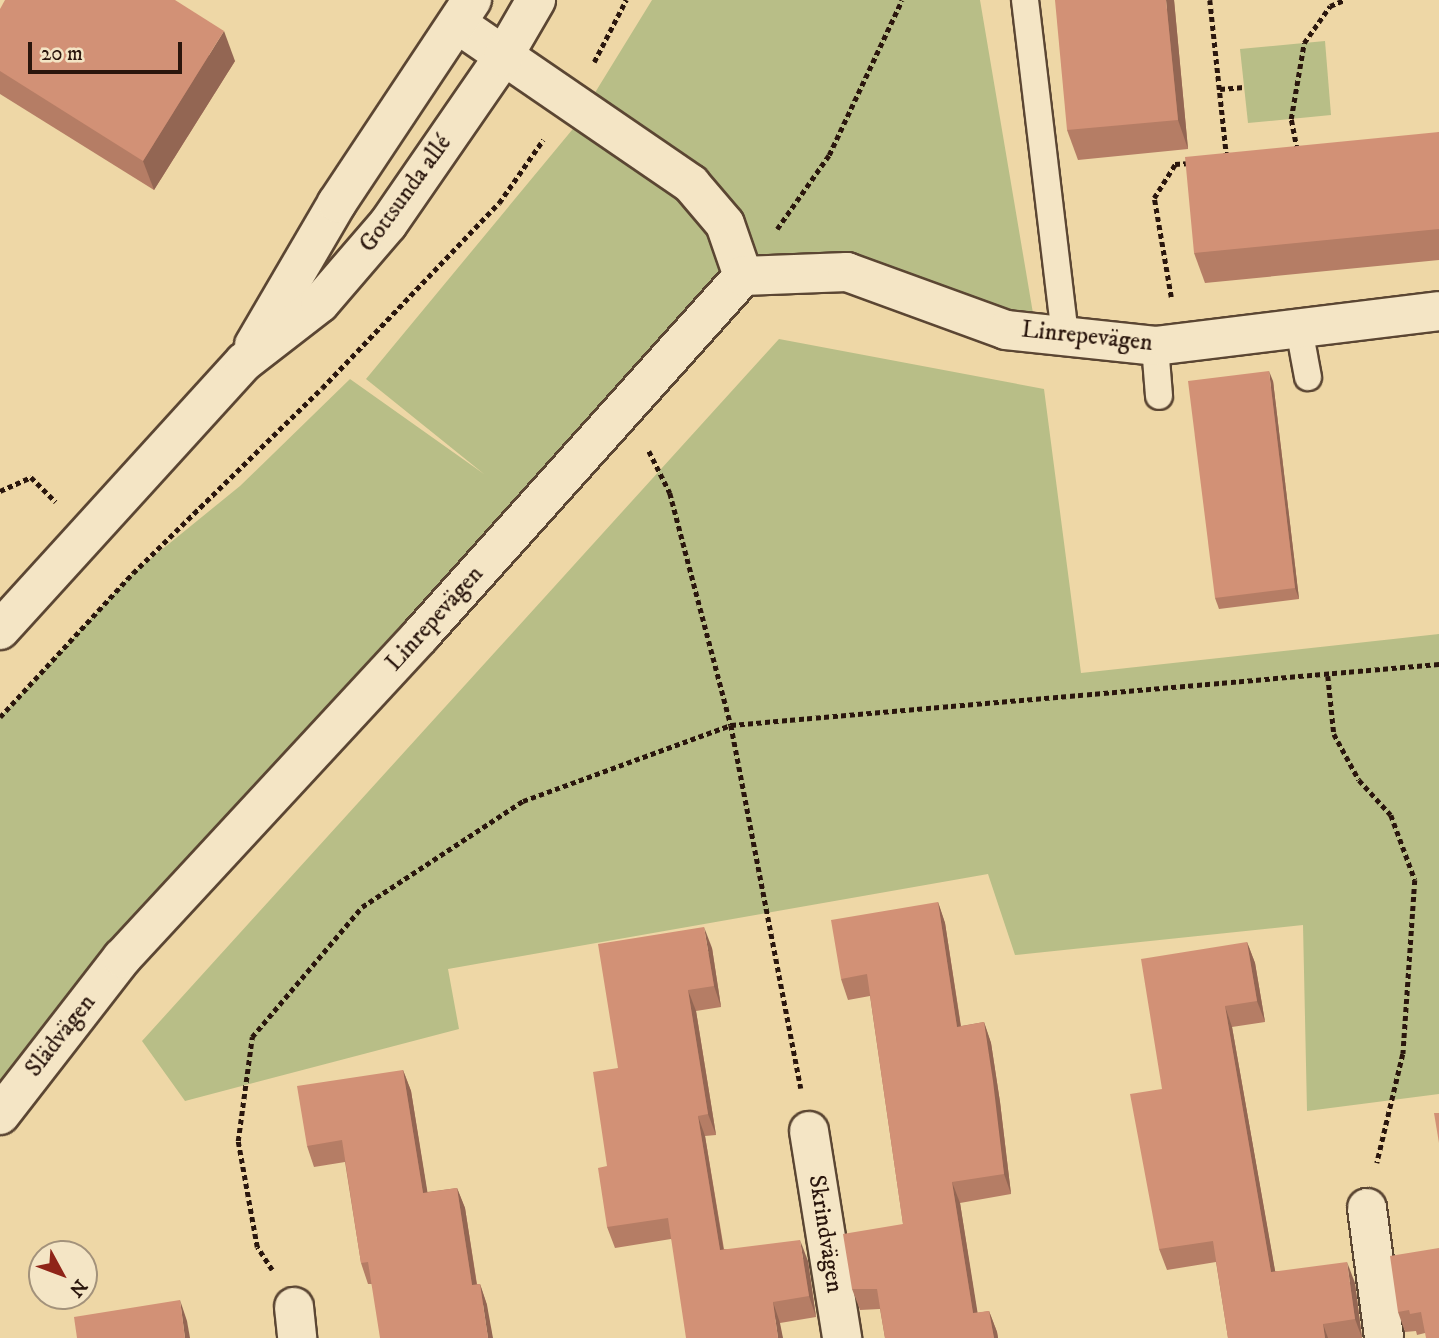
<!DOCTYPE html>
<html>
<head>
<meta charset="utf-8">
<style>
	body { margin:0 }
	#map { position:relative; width:1439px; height:1338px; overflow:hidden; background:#eed7a6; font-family:"IM FELL DW Pica",serif }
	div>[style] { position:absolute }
	.green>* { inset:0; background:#b8be87 }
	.path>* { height:4.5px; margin-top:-2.25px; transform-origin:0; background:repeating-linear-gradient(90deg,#2a160d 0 5px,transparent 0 8.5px) }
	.roads { filter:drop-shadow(2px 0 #5b4633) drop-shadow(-2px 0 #5b4633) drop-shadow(0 2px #5b4633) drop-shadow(0 -2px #5b4633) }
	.lane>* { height:26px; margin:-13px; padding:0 13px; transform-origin:13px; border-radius:13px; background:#f4e5c5 }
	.street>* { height:38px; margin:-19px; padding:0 19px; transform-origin:19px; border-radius:19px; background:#f4e5c5 }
	.secondary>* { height:38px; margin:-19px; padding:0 19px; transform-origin:19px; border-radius:19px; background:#f4e5c5 }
	.wall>* { inset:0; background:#b57d65 }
	.shaded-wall>* { inset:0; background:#936653 }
	.building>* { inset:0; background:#d29176 }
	span { translate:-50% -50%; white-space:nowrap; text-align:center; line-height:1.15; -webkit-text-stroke:6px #f4e5c5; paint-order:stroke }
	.street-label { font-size:24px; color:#2a160d }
	.north { position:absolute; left:28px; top:1240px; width:70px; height:70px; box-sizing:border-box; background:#f4e5c5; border:2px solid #a3927b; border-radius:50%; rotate:131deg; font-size:19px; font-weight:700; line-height:28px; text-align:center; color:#2a160d }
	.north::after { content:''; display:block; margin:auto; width:24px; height:32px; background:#8f2418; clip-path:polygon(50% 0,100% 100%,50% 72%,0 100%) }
	.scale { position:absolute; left:28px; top:42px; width:154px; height:32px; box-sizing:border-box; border:4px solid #2a160d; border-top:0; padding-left:9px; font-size:21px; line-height:24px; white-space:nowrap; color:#2a160d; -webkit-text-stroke:5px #f4e5c5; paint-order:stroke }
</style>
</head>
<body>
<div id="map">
	<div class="green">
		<i style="clip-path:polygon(652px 0,980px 0,1036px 331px,847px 272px,743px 276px,0 1115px,0 717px,133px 573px,240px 486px,350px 379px,484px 474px,366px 379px,572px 130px)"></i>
		<i style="clip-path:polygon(1325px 41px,1331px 115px,1248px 123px,1240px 49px)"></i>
		<i style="clip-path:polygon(779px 339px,1044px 389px,1081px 673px,1439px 634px,1439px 1094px,1307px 1111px,1303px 925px,1015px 955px,988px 874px,448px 969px,459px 1029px,185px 1101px,142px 1041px)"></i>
	</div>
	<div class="path">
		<i style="left:1210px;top:0;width:159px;rotate:83.9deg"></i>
		<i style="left:594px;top:62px;width:70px;rotate:-62.7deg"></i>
		<i style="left:1220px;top:89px;width:24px;rotate:-5deg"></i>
		<i style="left:1297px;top:150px;width:32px;rotate:-101deg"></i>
		<i style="left:1291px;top:119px;width:77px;rotate:-80.3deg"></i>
		<i style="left:1304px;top:43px;width:45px;rotate:-54.9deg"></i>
		<i style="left:1330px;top:6px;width:15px;rotate:-23deg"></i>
		<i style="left:777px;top:229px;width:90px;rotate:-54.9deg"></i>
		<i style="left:829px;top:155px;width:171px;rotate:-64.8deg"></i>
		<i style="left:1171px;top:297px;width:100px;rotate:-99.7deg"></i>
		<i style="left:1154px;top:198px;width:40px;rotate:-58deg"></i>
		<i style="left:1175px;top:164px;width:16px;rotate:-4deg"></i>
		<i style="left:649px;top:451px;width:47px;rotate:63.4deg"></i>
		<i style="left:670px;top:493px;width:240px;rotate:75.3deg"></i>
		<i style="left:731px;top:725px;width:370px;rotate:79.1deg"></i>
		<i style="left:0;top:491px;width:34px;rotate:-24deg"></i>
		<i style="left:31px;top:477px;width:35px;rotate:45deg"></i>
		<i style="left:1328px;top:676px;width:58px;rotate:84.1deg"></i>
		<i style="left:1334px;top:734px;width:52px;rotate:61.5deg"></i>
		<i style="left:1359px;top:780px;width:47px;rotate:47.6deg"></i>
		<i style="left:1391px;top:815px;width:69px;rotate:69.7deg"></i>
		<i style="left:1415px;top:880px;width:174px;rotate:93.9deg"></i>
		<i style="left:1403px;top:1054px;width:112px;rotate:103.4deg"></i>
		<i style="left:0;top:717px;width:196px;rotate:-47.3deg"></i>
		<i style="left:133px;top:573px;width:264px;rotate:-44.4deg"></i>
		<i style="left:322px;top:388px;width:256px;rotate:-46.3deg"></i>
		<i style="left:499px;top:203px;width:77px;rotate:-55.1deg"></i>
		<i style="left:272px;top:1270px;width:27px;rotate:-123deg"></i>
		<i style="left:257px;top:1247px;width:108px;rotate:-100.2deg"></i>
		<i style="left:238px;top:1141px;width:105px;rotate:-82.3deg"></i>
		<i style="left:252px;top:1037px;width:170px;rotate:-49.8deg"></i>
		<i style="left:362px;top:907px;width:193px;rotate:-33.4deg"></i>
		<i style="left:523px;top:801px;width:221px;rotate:-20.1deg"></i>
		<i style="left:731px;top:725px;width:711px;rotate:-4.92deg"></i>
	</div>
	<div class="roads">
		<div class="lane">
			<i style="left:1025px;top:0;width:336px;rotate:83.2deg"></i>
			<i style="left:1299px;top:329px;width:49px;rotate:79.4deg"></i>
			<i style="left:1155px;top:346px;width:50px;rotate:85.4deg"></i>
		</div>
		<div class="street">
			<i style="left:459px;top:25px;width:281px;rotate:34.4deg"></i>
			<i style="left:691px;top:184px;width:52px;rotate:49.6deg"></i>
			<i style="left:725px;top:224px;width:55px;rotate:70.9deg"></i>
			<i style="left:0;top:1115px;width:199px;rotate:-52.2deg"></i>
			<i style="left:122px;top:958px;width:439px;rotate:-47.2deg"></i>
			<i style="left:420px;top:636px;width:484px;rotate:-48.1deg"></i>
			<i style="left:743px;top:276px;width:104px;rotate:-2.2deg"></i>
			<i style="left:847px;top:272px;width:169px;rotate:20deg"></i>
			<i style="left:1006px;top:330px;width:150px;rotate:6.1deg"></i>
			<i style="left:1155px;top:346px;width:286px;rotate:-7deg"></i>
			<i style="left:809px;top:1131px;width:210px;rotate:80.9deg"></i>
			<i style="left:1367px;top:1208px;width:131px;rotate:82.5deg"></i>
			<i style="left:294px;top:1307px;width:31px;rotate:84deg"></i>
		</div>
		<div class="secondary">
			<i style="left:254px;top:345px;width:164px;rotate:-59.7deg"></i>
			<i style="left:337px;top:203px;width:244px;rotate:-56.4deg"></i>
			<i style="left:0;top:630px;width:362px;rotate:-47.7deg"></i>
			<i style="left:244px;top:362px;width:96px;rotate:-37.8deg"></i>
			<i style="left:320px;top:303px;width:104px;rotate:-49.3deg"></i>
			<i style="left:388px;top:224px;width:203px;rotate:-55.4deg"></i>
			<i style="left:503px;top:57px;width:66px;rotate:-59.9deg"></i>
		</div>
	</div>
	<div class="wall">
		<i style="clip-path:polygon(1174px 0,1188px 149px,1078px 160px,1067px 130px)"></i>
		<i style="clip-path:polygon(0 9px,235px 61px,154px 190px,0 94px)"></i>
		<i style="clip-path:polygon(1439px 132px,1439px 260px,1205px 283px,1194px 253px)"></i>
		<i style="clip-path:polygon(1273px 381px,1299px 599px,1219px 609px,1215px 598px)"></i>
		<i style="clip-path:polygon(938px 902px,945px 923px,961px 1026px,984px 1022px,991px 1043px,1000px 1102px,1011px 1194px,960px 1203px,977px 1313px,989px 1311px,997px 1332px,998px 1338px,885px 1338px,880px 1309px,860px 1310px,852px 1289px,903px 1224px,870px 996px,848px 1000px,841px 979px)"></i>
		<i style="clip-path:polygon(1247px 942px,1255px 963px,1265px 1022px,1232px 1027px,1275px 1271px,1355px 1283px,1362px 1338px,1228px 1338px,1216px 1262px,1167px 1270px,1159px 1249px,1162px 1089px)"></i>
		<i style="clip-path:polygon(712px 948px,721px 1007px,696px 1011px,716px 1135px,705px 1136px,724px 1249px,808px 1261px,816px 1317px,780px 1323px,671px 1239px,615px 1248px,607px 1227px,607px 1166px,618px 1068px)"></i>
		<i style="clip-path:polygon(403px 1070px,411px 1091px,427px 1192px,457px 1188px,465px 1208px,477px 1284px,480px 1284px,487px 1305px,371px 1284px,368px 1284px,361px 1263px,345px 1162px,314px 1167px,307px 1146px)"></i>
		<i style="clip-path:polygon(1439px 1248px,1425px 1333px,1417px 1335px,1416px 1331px,1405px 1332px,1398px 1312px)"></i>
	</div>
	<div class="shaded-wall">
		<i style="clip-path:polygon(1166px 0,1174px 0,1188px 149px,1178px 120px)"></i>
		<i style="clip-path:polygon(224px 31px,235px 61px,154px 190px,143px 161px)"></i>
		<i style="clip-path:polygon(1269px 371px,1273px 381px,1299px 599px,1295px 588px)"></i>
		<i style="clip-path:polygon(938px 902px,945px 923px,964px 1048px,957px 1027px)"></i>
		<i style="clip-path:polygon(704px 927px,712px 948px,721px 1007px,714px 986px)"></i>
		<i style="clip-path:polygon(1247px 942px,1255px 963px,1265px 1022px,1257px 1001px)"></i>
		<i style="clip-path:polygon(688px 990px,696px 1011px,716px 1135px,708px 1114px)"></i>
		<i style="clip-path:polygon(1225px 1006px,1232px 1027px,1279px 1293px,1271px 1272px)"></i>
		<i style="clip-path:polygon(984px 1022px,991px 1043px,1000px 1102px,1011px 1194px,1004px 1174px)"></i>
		<i style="clip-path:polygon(403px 1070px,411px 1091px,431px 1214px,423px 1193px)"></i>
		<i style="clip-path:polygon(698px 1116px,705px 1136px,727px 1271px,720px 1250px)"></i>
		<i style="clip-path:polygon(952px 1182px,960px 1203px,981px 1334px,973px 1313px)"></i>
		<i style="clip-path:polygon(457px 1188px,465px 1208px,480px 1306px,472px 1285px)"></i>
		<i style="clip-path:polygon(800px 1240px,808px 1261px,816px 1317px,809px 1296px)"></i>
		<i style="clip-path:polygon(1347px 1262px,1355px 1283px,1362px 1338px,1355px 1319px)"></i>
		<i style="clip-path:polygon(480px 1284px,487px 1305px,493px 1338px,488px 1338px)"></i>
		<i style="clip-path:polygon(180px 1300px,187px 1321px,190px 1338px,185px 1338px)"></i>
		<i style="clip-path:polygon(773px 1302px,780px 1323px,783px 1338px,778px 1338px)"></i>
		<i style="clip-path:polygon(989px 1311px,997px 1332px,998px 1338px,994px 1338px)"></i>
		<i style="clip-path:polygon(1323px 1324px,1328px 1338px,1325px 1338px)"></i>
	</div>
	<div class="building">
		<i style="clip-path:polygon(5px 0,175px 0,224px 31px,143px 161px,0 71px,0 9px)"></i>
		<i style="clip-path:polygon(1055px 0,1166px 0,1178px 120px,1067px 130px)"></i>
		<i style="clip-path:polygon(1439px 132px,1439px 229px,1194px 253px,1185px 157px)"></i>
		<i style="clip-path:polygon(1269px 371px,1295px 588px,1215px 598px,1188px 381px)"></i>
		<i style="clip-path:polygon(938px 902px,957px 1027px,984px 1022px,993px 1081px,1004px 1174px,952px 1182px,973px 1313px,989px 1311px,994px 1338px,885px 1338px,877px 1289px,852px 1289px,843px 1234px,903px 1224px,867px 974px,841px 979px,831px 920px)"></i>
		<i style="clip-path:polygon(704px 927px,714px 986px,688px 990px,708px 1114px,698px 1116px,720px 1250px,800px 1240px,809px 1296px,773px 1302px,778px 1338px,686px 1338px,668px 1218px,607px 1227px,598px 1168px,607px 1166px,593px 1072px,618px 1068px,598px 944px)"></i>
		<i style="clip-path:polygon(1247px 942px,1257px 1001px,1225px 1006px,1271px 1272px,1347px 1262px,1355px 1319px,1323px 1324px,1325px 1338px,1228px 1338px,1213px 1241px,1159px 1249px,1130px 1094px,1162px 1089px,1141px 959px)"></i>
		<i style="clip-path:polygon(403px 1070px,423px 1193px,457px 1188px,472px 1285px,480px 1284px,488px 1338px,380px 1338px,368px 1262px,361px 1263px,342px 1140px,307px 1146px,297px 1086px)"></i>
		<i style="clip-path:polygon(1434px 1113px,1439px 1113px,1439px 1143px)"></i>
		<i style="clip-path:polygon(1439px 1248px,1439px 1338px,1426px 1338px,1421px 1312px,1410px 1314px,1409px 1310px,1398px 1312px,1390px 1256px)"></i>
		<i style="clip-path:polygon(180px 1300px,185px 1338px,77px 1338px,74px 1317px)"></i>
	</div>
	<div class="street-label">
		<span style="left:406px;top:194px;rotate:-54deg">Gottsunda allé</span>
		<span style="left:1087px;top:337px;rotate:6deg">Linrepevägen</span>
		<span style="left:435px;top:619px;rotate:-48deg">Linrepevägen</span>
		<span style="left:61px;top:1036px;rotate:-52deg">Slädvägen</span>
		<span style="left:825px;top:1234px;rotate:81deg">Skrindvägen</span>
	</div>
	<div class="north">N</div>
	<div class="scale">20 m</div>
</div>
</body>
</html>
